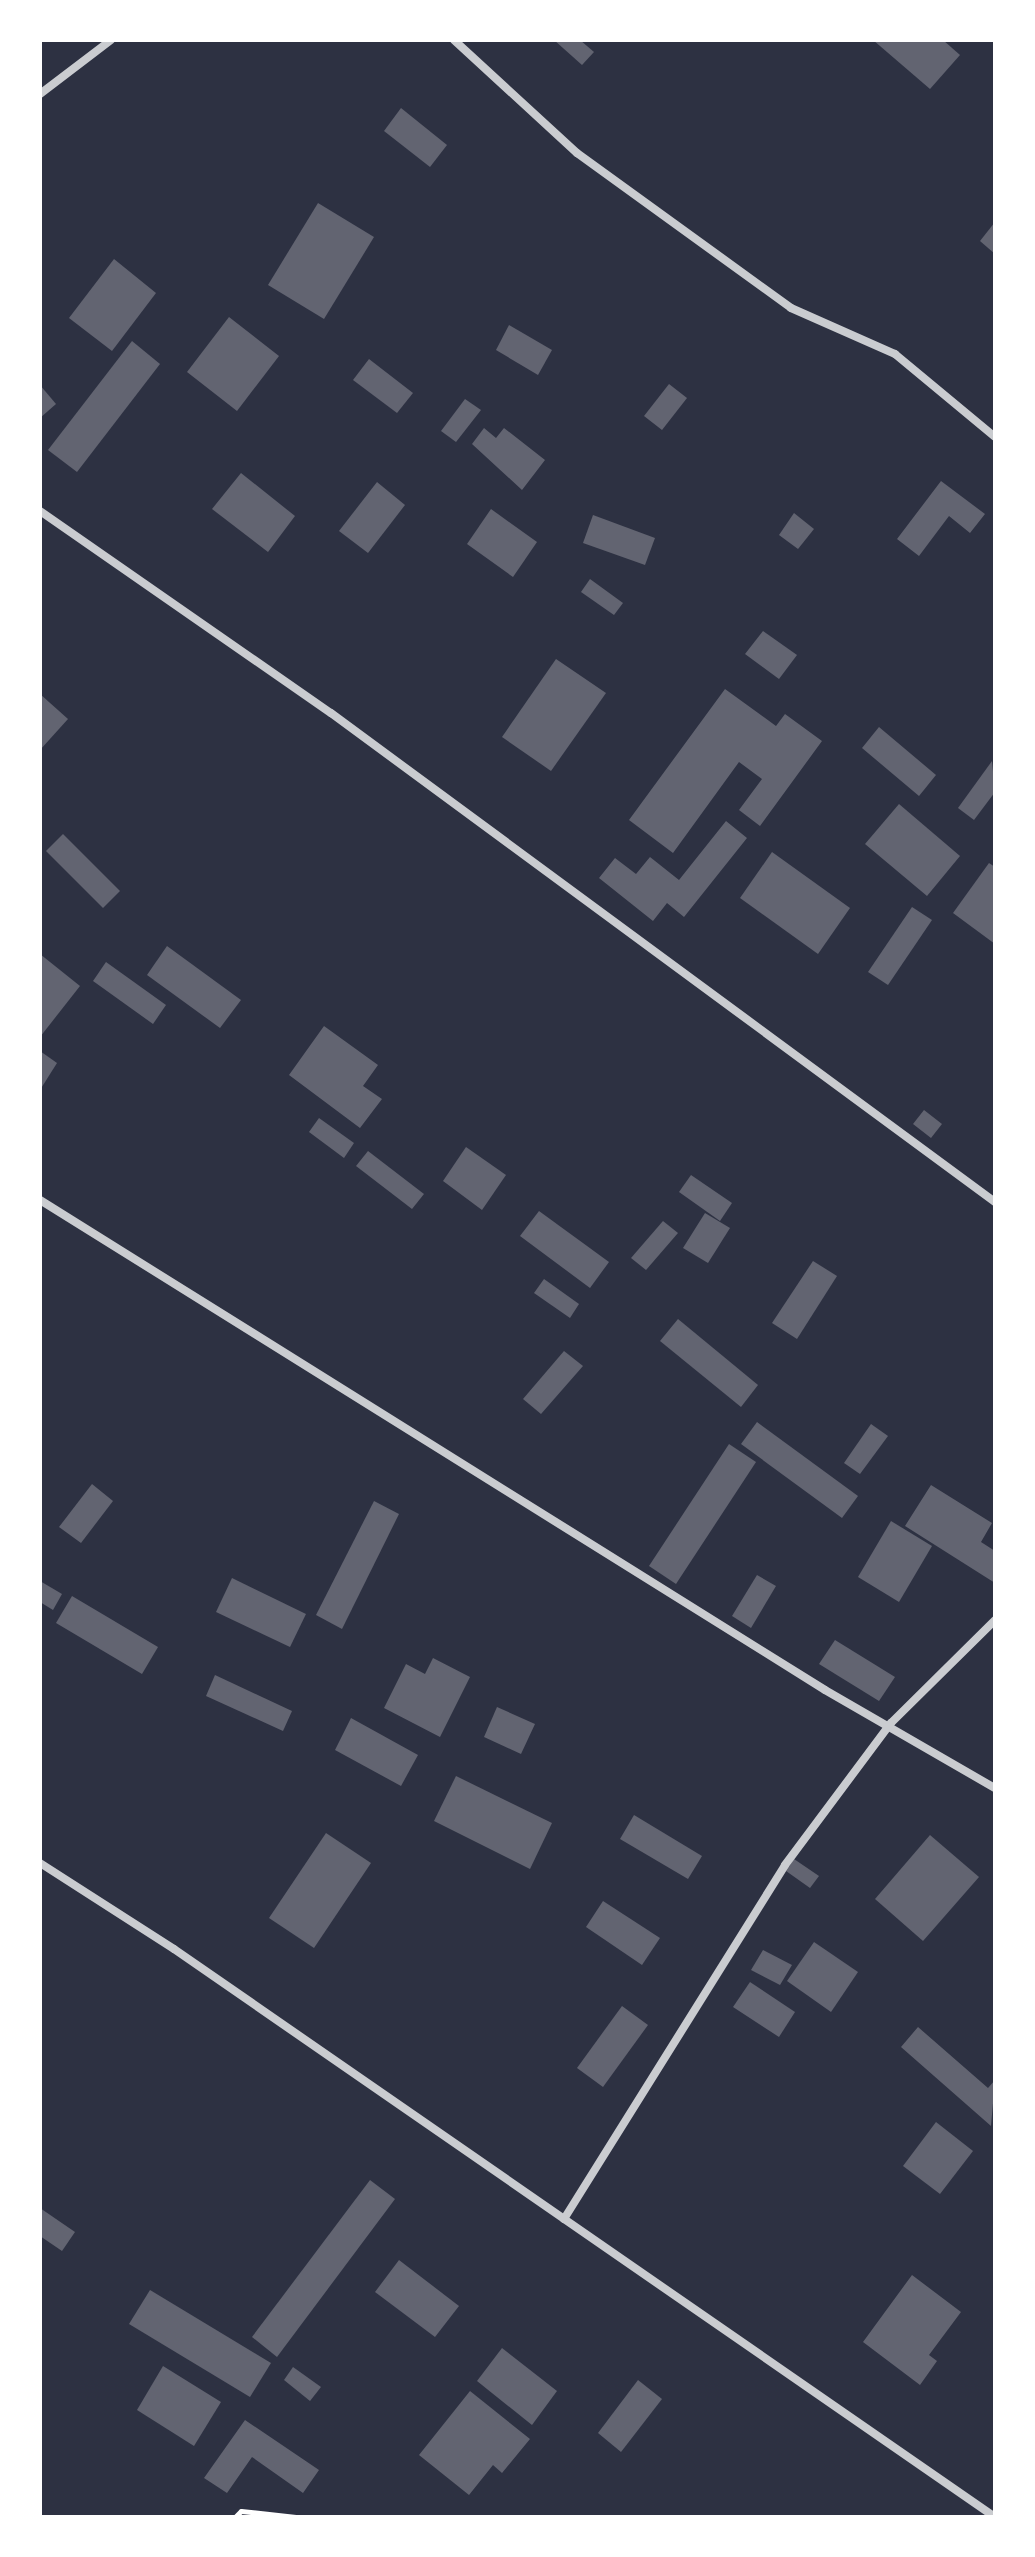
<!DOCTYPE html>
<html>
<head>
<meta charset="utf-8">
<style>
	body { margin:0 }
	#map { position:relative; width:1035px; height:2557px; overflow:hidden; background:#2d3142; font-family:"Space Grotesk",sans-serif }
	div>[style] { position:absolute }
	.building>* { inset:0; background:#626471 }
	.path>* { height:5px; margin:-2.5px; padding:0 2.5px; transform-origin:2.5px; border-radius:2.5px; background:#fff }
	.minor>* { height:8px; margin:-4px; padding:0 4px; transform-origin:4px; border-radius:4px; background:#caccd0 }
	span { translate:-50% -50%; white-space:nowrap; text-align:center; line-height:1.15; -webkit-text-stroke:6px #fff; paint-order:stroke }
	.frame { position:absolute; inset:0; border:42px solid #fff; pointer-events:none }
</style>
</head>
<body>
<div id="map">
	<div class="building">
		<i style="clip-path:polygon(554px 40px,580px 40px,594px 52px,582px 65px)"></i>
		<i style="clip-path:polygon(873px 40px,943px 40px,960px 55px,930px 89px)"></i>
		<i style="clip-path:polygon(401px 108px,447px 145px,430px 167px,384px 131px)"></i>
		<i style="clip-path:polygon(318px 203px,374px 237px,324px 319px,268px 285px)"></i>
		<i style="clip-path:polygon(995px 222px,995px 254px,980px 241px)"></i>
		<i style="clip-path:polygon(114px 259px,156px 293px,112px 351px,69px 318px)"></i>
		<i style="clip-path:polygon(229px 317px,279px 356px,237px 411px,187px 372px)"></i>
		<i style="clip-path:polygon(509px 325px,552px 350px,538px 375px,496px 350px)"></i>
		<i style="clip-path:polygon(132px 341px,160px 364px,77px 472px,48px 450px)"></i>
		<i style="clip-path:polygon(369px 359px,413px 393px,397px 413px,353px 380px)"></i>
		<i style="clip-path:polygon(669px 384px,687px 398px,662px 430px,644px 416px)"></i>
		<i style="clip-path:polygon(40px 385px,56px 404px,40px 418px)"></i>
		<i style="clip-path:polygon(465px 399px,481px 410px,456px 442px,441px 431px)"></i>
		<i style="clip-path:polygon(484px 428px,496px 438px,504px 428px,545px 460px,522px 490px,472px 444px)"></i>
		<i style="clip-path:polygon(241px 473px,295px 516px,268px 552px,212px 509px)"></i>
		<i style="clip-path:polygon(941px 481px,985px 514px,970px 533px,949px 516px,919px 556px,897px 539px)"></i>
		<i style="clip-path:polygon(377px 482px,405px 505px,368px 553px,339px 531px)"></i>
		<i style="clip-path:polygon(491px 509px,537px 542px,513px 577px,467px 544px)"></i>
		<i style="clip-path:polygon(794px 513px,814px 529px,798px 549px,779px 535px)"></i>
		<i style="clip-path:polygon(593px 515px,655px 538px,645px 565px,583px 543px)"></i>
		<i style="clip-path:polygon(590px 579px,623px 603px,614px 615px,581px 592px)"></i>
		<i style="clip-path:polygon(763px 631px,797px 655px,779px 679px,745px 654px)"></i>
		<i style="clip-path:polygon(556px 659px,606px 693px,551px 771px,502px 737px)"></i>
		<i style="clip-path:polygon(725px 689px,776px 726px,785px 714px,822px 741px,760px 826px,739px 810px,762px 779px,739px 762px,673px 853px,629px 820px)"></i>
		<i style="clip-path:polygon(40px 694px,68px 719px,40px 750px)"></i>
		<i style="clip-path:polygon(879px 727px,936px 775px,919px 796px,862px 748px)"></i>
		<i style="clip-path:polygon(992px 761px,995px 792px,974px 820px,958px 808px)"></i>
		<i style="clip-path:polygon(899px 804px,960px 856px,927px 896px,865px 844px)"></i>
		<i style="clip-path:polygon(726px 821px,747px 838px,684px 917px,667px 903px,653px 921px,599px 878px,615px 858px,636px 874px,650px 857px,679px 880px)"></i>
		<i style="clip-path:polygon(63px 834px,120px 891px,103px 908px,46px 851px)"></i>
		<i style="clip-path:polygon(772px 852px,850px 908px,818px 954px,740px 898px)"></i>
		<i style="clip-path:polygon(989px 863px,995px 867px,995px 944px,953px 913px)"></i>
		<i style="clip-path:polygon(912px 907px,932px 920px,888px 985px,868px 972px)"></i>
		<i style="clip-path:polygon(167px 946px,241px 1000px,220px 1028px,147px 975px)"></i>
		<i style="clip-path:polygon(40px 954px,80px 986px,40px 1037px)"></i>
		<i style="clip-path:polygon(106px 962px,166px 1005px,153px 1024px,93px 981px)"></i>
		<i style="clip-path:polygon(324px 1026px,378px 1065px,363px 1086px,382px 1099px,360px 1128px,289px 1075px)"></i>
		<i style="clip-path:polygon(40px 1051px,57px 1063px,40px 1090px)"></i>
		<i style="clip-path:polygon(924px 1110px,942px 1124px,931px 1138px,913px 1124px)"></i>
		<i style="clip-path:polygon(319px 1118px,354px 1143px,344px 1158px,309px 1132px)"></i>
		<i style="clip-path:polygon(466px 1147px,506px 1175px,482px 1210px,443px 1181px)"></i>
		<i style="clip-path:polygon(368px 1151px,424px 1194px,412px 1209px,356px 1166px)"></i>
		<i style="clip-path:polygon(691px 1175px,732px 1203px,720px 1221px,679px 1192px)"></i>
		<i style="clip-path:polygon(539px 1211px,609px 1262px,590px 1288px,520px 1236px)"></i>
		<i style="clip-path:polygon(705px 1213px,730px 1228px,708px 1263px,683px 1248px)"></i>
		<i style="clip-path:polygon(663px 1221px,678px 1233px,646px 1270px,631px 1258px)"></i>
		<i style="clip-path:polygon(813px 1261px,837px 1276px,797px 1339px,772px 1323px)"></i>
		<i style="clip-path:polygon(544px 1279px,579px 1304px,570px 1318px,534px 1293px)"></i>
		<i style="clip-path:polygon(678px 1319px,758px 1385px,741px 1407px,660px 1341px)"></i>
		<i style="clip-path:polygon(564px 1351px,583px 1366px,541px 1414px,523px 1399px)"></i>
		<i style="clip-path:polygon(757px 1422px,858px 1496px,842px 1518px,741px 1444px)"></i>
		<i style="clip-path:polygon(871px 1424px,888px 1436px,860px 1474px,844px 1463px)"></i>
		<i style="clip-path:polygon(729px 1444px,756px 1462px,676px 1584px,649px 1566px)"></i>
		<i style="clip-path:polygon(92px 1484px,113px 1501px,81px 1543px,59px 1527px)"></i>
		<i style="clip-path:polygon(931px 1485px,992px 1523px,981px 1542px,995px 1551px,995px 1583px,905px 1526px)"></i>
		<i style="clip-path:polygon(374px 1501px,399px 1514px,342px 1629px,316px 1615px)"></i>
		<i style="clip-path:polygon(891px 1521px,932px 1546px,899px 1602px,858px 1577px)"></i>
		<i style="clip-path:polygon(757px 1575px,776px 1586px,751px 1628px,732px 1616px)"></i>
		<i style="clip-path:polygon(232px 1578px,306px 1614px,290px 1647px,216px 1612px)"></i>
		<i style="clip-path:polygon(40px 1581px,62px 1594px,53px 1610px,40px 1602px)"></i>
		<i style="clip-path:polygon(72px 1596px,158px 1647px,142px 1674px,56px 1623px)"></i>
		<i style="clip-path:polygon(835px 1640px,895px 1677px,879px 1701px,819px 1664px)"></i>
		<i style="clip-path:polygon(433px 1658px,470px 1677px,440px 1737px,384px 1708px,406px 1664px,425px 1674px)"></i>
		<i style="clip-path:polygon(215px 1675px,292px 1711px,283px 1731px,206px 1696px)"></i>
		<i style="clip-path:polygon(497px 1707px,535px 1724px,521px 1754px,484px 1737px)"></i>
		<i style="clip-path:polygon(351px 1718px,418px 1755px,401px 1786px,335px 1750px)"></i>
		<i style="clip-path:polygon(456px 1776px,552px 1823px,530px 1869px,434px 1821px)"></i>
		<i style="clip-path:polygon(634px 1815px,702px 1856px,688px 1879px,620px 1839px)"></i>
		<i style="clip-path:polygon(326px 1833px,371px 1863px,314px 1948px,269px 1918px)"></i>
		<i style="clip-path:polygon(930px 1835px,979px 1877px,923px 1941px,875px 1899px)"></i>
		<i style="clip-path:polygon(794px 1859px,819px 1876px,810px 1888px,786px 1871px)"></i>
		<i style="clip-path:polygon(603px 1901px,660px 1938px,642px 1965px,586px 1927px)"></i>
		<i style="clip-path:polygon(814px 1942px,858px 1972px,831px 2012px,787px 1981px)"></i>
		<i style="clip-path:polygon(763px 1950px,792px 1965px,780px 1985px,751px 1970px)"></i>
		<i style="clip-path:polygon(750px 1982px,795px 2012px,779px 2037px,733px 2007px)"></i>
		<i style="clip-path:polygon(622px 2006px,648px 2025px,603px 2087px,577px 2068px)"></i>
		<i style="clip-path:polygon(918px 2027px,988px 2088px,995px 2080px,991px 2126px,901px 2047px)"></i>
		<i style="clip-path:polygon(936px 2122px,973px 2151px,940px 2194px,903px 2166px)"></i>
		<i style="clip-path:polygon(370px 2180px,395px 2199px,277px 2357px,252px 2337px)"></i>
		<i style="clip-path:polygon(40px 2208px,75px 2232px,62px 2251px,40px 2236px)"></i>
		<i style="clip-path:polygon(399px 2260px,459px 2306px,435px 2337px,375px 2292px)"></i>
		<i style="clip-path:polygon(912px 2275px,961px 2312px,929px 2355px,937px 2361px,920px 2385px,863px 2342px)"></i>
		<i style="clip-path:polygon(150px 2290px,271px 2363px,250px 2397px,129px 2324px)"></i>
		<i style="clip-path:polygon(502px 2348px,557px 2391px,532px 2425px,477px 2381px)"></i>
		<i style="clip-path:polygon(163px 2366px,221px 2402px,194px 2446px,137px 2410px)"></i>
		<i style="clip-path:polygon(293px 2367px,321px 2387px,310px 2401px,284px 2380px)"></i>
		<i style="clip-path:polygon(638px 2380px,662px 2399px,621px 2452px,598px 2433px)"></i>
		<i style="clip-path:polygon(470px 2391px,530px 2439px,502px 2473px,493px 2465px,469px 2495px,419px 2455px)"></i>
		<i style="clip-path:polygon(245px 2420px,319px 2470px,303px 2493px,252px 2457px,227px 2493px,204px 2478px)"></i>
	</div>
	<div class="path">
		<i style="left:235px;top:2517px;width:8px;rotate:-45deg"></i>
		<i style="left:241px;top:2511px;width:55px;rotate:6.2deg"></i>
	</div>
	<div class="minor">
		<i style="left:454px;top:40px;width:167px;rotate:42.6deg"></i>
		<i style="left:577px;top:153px;width:264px;rotate:35.9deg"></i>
		<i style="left:791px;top:308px;width:114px;rotate:23.9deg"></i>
		<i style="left:895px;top:354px;width:130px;rotate:39.7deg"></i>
		<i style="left:40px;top:94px;width:89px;rotate:-37.3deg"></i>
		<i style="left:40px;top:511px;width:354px;rotate:34.8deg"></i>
		<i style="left:331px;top:713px;width:825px;rotate:36.37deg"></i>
		<i style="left:40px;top:1200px;width:925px;rotate:31.97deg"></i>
		<i style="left:825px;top:1690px;width:196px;rotate:30deg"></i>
		<i style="left:40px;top:1863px;width:159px;rotate:32.7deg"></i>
		<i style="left:174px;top:1949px;width:998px;rotate:34.68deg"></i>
		<i style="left:564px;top:2219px;width:417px;rotate:-58deg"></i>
		<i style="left:785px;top:1865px;width:177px;rotate:-53.3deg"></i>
		<i style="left:891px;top:1723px;width:146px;rotate:-44.7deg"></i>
	</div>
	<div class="frame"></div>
</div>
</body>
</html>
